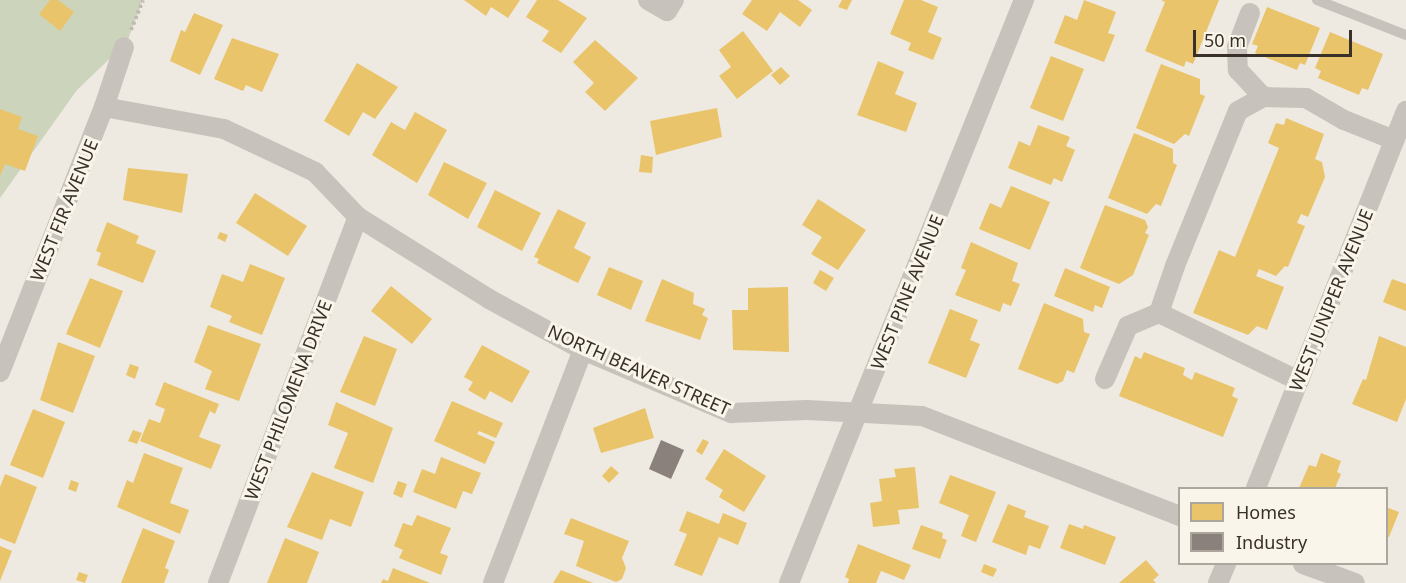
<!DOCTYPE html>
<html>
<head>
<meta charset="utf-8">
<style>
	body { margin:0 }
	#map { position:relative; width:1406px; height:583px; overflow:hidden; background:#eeeae2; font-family:"Noto Sans",sans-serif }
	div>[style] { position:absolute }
	.green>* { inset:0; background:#ccd4bc }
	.homes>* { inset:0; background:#e9c46a }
	.industry>* { inset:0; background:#8a817c }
	.path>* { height:4px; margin-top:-2px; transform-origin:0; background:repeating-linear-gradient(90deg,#c0bab3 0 3px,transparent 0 6px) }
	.lane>* { height:10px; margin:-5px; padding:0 5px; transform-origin:5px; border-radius:5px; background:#c7c2bb }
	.street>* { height:20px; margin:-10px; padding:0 10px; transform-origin:10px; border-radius:10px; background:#c7c2bb }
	span { translate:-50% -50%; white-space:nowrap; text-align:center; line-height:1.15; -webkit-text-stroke:6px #faf5ea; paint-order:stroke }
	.street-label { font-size:18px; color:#383029 }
	.legend { position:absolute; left:1178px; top:487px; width:210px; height:78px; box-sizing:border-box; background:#faf5ea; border:2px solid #aca69d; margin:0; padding:8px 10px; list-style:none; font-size:18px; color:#383029 }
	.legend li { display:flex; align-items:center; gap:12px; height:30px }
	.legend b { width:30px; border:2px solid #aca69d }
	.scale { position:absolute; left:1193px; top:30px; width:159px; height:27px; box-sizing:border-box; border:3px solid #383029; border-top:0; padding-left:8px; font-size:18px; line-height:21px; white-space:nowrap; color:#383029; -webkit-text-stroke:4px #faf5ea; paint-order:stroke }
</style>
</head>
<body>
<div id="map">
	<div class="green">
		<i style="clip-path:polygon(0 0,143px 0,127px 42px,77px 90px,0 198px)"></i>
	</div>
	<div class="homes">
		<i style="clip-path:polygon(50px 0,58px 0,74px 12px,60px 31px,39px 14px)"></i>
		<i style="clip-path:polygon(464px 0,520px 0,508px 18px,491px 7px,486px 16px)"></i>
		<i style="clip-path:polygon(537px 0,558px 0,587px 18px,561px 53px,542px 41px,549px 31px,526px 17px)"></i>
		<i style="clip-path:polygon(752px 0,798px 0,812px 10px,800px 27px,780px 12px,767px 31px,742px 14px)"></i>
		<i style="clip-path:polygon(842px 0,852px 0,847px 10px,838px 7px)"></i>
		<i style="clip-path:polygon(904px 0,921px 0,938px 7px,928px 32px,942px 38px,933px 60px,908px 50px,911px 43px,890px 34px)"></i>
		<i style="clip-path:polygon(1084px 0,1116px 12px,1108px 33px,1115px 35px,1104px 62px,1054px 43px,1065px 15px,1077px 20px)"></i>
		<i style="clip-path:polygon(1161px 0,1219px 0,1193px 64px,1186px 61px,1184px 67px,1145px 51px,1165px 2px)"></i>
		<i style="clip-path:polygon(1267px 7px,1320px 28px,1305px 65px,1300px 63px,1297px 70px,1255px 53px,1258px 46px,1252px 44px)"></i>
		<i style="clip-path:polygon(194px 13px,223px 25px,200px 75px,170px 61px,181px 30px,185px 32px)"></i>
		<i style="clip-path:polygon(743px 31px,773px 71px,737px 99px,719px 76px,731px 67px,719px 50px)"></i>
		<i style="clip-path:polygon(1330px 32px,1383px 54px,1368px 90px,1362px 88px,1359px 95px,1318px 78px,1321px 71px,1315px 68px)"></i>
		<i style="clip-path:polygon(232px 38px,279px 54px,262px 92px,246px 85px,243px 91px,214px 79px)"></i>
		<i style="clip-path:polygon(595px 40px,638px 78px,605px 111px,585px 92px,594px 83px,573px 62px)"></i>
		<i style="clip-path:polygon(1051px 56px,1084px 69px,1063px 121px,1030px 108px)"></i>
		<i style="clip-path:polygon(878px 61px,904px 72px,895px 94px,917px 103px,906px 132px,857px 115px)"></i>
		<i style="clip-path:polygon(357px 63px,398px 87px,375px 119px,363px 112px,349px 136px,324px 121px)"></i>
		<i style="clip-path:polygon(1161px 64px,1200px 79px,1200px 94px,1205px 96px,1189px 136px,1185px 134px,1174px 144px,1136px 128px)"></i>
		<i style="clip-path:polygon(781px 67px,790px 76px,780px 85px,771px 75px)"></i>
		<i style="clip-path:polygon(717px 108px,722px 137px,656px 155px,650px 121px)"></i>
		<i style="clip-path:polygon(0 109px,22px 117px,18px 129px,38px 136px,25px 171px,5px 164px,0 176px)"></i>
		<i style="clip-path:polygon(415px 112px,447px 130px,417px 183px,372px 155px,391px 122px,405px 130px)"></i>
		<i style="clip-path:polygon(1286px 118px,1324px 134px,1315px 159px,1322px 162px,1325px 177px,1308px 217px,1301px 214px,1297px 223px,1305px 226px,1288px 267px,1285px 266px,1276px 276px,1259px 269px,1256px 276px,1284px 287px,1267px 330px,1257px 326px,1248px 335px,1193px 313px,1219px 250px,1235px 257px,1279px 148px,1268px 143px,1276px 123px,1284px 125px)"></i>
		<i style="clip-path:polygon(1038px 125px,1070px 137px,1066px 146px,1075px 150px,1062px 182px,1054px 178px,1051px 185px,1008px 168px,1019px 141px,1030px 146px)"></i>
		<i style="clip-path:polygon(1134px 133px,1173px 149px,1173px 163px,1177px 165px,1161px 206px,1156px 204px,1147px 214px,1108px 198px)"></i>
		<i style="clip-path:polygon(641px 155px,653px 157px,652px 173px,639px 172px)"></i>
		<i style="clip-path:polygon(444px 162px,487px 183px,468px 219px,428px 195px)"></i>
		<i style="clip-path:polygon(128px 168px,188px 174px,182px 213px,123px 200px)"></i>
		<i style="clip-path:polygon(1011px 186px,1050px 202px,1030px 250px,979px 229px,990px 203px,1001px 208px)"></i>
		<i style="clip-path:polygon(495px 190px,541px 213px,522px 251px,477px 227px)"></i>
		<i style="clip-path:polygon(255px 193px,307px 226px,288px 256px,236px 223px)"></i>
		<i style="clip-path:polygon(818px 199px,866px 230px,838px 270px,811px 254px,822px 237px,802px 225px)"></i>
		<i style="clip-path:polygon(1105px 205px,1145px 220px,1148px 227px,1145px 233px,1149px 235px,1133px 275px,1119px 284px,1080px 268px)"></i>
		<i style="clip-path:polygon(558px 209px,586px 223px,574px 248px,591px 257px,578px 283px,537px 263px,539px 259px,534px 257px)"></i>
		<i style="clip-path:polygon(107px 222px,139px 236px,136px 243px,156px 251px,143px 283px,97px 265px,101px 253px,96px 251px)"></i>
		<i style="clip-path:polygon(220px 232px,228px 235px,225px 242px,217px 238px)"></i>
		<i style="clip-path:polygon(971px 242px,1018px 263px,1012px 281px,1020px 284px,1011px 306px,1003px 303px,1000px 312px,955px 295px,966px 270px,961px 268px)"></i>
		<i style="clip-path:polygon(250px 264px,285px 278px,262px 335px,229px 322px,232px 316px,210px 307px,222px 274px,243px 282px)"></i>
		<i style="clip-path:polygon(609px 267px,643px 281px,631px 310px,597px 295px)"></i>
		<i style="clip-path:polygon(1065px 268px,1110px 287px,1102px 308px,1095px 305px,1093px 312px,1054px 296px)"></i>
		<i style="clip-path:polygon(820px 270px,834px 278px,826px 291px,813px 283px)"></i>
		<i style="clip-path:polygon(90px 278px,123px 291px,100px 348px,66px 334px)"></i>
		<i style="clip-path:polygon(662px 279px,694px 293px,693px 304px,705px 309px,702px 315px,708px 318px,700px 340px,645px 321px)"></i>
		<i style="clip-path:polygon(1392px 279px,1406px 284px,1406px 311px,1383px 302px)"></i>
		<i style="clip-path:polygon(391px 286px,432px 319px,412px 344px,371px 311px)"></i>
		<i style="clip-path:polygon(788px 287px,789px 352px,733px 350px,732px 310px,748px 310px,748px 288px)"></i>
		<i style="clip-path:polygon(1044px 303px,1083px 319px,1084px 332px,1090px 334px,1074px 373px,1067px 370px,1063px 381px,1057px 384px,1018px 369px)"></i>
		<i style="clip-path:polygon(950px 309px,978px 320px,970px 340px,980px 344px,966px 378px,928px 363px)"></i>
		<i style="clip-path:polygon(208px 325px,261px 344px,239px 401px,205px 389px,212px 371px,194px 362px)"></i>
		<i style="clip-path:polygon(364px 336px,397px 349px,375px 406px,340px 392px)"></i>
		<i style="clip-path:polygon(1379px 336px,1406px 347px,1406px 399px,1397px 422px,1352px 404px,1363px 379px,1366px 380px)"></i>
		<i style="clip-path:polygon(58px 342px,95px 356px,73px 413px,40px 400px)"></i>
		<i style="clip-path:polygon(482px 345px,530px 371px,512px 403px,490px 391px,485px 400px,468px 390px,473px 382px,464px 377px)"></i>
		<i style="clip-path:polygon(1144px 352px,1185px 368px,1183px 375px,1192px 380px,1195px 372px,1235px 388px,1232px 396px,1238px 399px,1223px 437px,1119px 396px,1135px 356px,1141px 359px)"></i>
		<i style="clip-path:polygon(130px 364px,139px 367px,135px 379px,126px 375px)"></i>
		<i style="clip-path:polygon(164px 382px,219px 404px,215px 414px,210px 411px,199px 437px,221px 445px,211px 469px,140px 441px,149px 419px,160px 423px,165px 409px,155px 405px)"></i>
		<i style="clip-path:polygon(452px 401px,503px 423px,496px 438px,479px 431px,477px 434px,495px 442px,485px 464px,434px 441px)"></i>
		<i style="clip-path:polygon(336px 402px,393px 428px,373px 483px,334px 468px,348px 433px,328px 425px)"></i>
		<i style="clip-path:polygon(645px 408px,654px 438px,601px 453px,593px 428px)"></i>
		<i style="clip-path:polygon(33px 409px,65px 422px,43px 478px,10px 465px)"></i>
		<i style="clip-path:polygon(133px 430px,142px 433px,137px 444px,128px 441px)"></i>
		<i style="clip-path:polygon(703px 439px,709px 442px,702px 455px,696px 451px)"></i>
		<i style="clip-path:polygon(724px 449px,766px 476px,744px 512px,719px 497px,723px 490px,705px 479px)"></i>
		<i style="clip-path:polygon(144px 453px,183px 468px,170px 503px,189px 510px,180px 534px,117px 507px,127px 480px,133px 483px)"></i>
		<i style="clip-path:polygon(1321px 453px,1341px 461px,1337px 472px,1341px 474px,1335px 488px,1299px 488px,1309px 465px,1316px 467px)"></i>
		<i style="clip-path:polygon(441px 457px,481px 473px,472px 494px,463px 491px,456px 509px,413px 492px,422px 469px,435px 474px)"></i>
		<i style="clip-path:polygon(611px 466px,619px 473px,609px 483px,602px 476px)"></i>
		<i style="clip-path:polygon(915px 467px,919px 508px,898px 510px,900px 524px,873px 527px,870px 503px,882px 501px,879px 479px,896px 477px,894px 469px)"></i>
		<i style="clip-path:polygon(312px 472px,364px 492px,351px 527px,330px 519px,322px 540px,287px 527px)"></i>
		<i style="clip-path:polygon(5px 474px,37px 487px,15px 544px,0 538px,0 487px)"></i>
		<i style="clip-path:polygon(950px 475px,996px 492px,976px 542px,961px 536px,969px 515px,939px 503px)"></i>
		<i style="clip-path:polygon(71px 480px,79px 483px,76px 492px,68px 489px)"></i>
		<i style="clip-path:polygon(398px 481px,407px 484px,402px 498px,393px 494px)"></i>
		<i style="clip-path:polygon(1008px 504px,1026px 511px,1024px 517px,1049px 526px,1040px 549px,1029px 545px,1026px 555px,992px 542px)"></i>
		<i style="clip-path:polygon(1386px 507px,1399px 512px,1389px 537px,1386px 537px)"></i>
		<i style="clip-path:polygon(687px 511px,719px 524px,723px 513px,747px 523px,738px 545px,719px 537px,702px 576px,674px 565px,687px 534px,679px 531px)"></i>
		<i style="clip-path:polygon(417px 515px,451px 528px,440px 553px,448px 556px,441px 575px,399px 558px,403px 550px,394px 546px,403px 523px,412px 526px)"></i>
		<i style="clip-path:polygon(571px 518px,629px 541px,622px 558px,626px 568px,622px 579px,616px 582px,576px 566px,584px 541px,564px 534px)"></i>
		<i style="clip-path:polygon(1069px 524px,1083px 529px,1084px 525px,1116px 537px,1105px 565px,1060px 548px)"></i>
		<i style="clip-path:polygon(921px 525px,943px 533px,942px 538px,947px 540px,940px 559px,912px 549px)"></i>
		<i style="clip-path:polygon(143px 528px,175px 541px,165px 568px,169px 570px,164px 583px,121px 583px)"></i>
		<i style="clip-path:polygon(285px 538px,319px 552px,307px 583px,267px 583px)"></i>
		<i style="clip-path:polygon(858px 544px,911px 565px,904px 580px,881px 571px,876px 583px,848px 583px,849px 579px,845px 577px)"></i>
		<i style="clip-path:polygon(0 546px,12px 551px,0 581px)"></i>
		<i style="clip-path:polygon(1146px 560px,1159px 575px,1153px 580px,1156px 583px,1119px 583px)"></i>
		<i style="clip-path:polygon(984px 564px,997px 569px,993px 577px,981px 572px)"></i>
		<i style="clip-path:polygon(393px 568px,430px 583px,381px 583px,383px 579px,388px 581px)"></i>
		<i style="clip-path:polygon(561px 570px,593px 583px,553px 583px)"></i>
		<i style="clip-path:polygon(79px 572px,88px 575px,85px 583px,76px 580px)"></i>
	</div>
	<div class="industry">
		<i style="clip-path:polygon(661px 440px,684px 450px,671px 479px,649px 469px)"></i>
	</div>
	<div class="path">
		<i style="left:131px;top:30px;width:32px;rotate:-68deg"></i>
	</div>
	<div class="lane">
		<i style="left:1317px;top:0;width:96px;rotate:21.5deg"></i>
	</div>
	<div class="street">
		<i style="left:648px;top:0;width:22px;rotate:30deg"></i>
		<i style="left:667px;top:11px;width:13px;rotate:-58deg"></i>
		<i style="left:1250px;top:13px;width:36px;rotate:111deg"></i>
		<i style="left:1237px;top:47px;width:23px;rotate:88deg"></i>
		<i style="left:1238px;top:70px;width:37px;rotate:47deg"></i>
		<i style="left:104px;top:107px;width:122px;rotate:10.4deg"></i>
		<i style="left:224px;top:129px;width:101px;rotate:25.3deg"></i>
		<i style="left:315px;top:172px;width:62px;rotate:46.3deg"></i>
		<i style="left:358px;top:217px;width:155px;rotate:32deg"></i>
		<i style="left:489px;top:299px;width:107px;rotate:28.5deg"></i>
		<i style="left:583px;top:350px;width:161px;rotate:23.1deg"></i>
		<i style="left:731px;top:413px;width:76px;rotate:-2.3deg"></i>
		<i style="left:807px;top:410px;width:115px;rotate:3deg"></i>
		<i style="left:922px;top:416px;width:277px;rotate:21.2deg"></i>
		<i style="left:0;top:372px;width:285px;rotate:-68.6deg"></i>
		<i style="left:104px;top:107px;width:63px;rotate:-71.6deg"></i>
		<i style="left:1105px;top:379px;width:58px;rotate:-66.5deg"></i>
		<i style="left:1128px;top:326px;width:34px;rotate:-23deg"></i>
		<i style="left:1299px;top:381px;width:156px;rotate:-154.1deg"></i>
		<i style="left:1159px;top:313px;width:50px;rotate:-71.2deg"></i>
		<i style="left:1175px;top:266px;width:167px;rotate:-67.9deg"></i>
		<i style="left:1238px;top:111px;width:29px;rotate:-29deg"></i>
		<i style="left:1263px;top:97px;width:43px;rotate:1.3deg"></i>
		<i style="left:1306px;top:98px;width:44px;rotate:30.1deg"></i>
		<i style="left:1344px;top:120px;width:54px;rotate:21.8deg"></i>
		<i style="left:1256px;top:488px;width:406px;rotate:-68.3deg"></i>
		<i style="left:1303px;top:564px;width:55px;rotate:20.1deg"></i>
		<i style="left:218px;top:583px;width:392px;rotate:-69.1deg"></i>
		<i style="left:493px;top:583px;width:250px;rotate:-68.9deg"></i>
		<i style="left:789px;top:583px;width:629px;rotate:-68.05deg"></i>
		<i style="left:1218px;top:583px;width:21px;rotate:-67deg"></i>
	</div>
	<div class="street-label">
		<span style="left:64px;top:210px;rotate:-68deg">WEST FIR AVENUE</span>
		<span style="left:907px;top:292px;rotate:-68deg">WEST PINE AVENUE</span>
		<span style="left:1331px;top:300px;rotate:-68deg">WEST JUNIPER AVENUE</span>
		<span style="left:639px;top:370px;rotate:24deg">NORTH BEAVER STREET</span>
		<span style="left:288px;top:400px;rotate:-69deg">WEST PHILOMENA DRIVE</span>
	</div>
	<ul class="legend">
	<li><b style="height:16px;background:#e9c46a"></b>Homes</li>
	<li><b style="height:16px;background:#8a817c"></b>Industry</li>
	</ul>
	<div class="scale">50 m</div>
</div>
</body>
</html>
